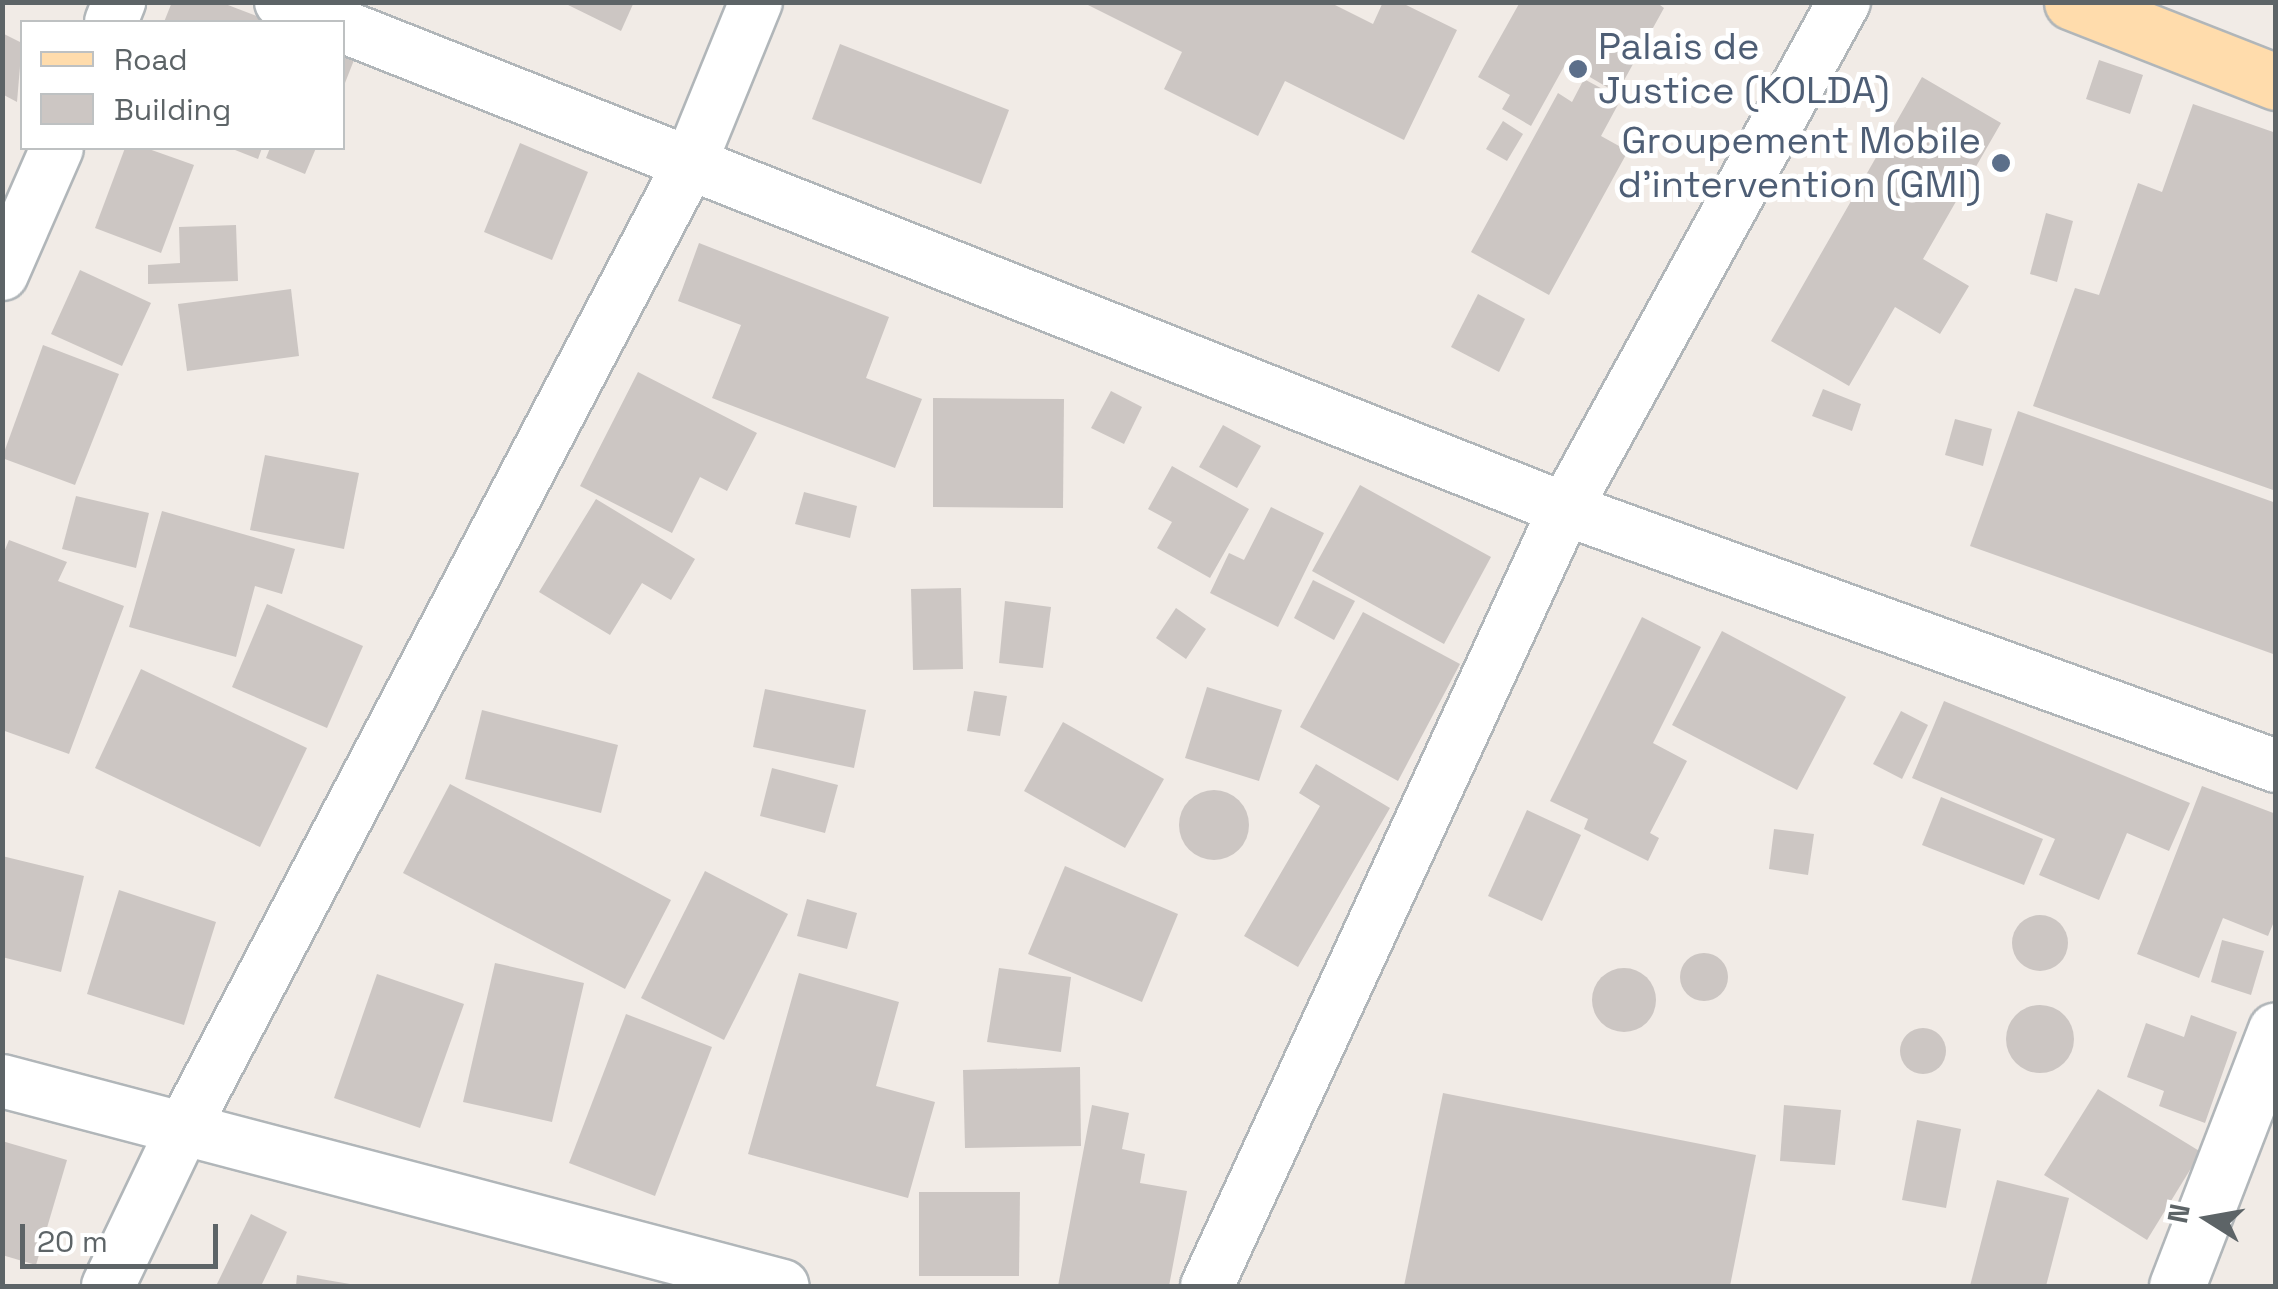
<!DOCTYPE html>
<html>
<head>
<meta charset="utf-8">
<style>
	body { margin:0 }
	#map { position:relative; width:2278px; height:1289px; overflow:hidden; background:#f1ebe6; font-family:"Space Grotesk",sans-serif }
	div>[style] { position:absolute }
	.building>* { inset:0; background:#ccc6c3 }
	.round { border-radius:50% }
	.roads { filter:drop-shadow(2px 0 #b1b6b9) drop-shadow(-2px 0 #b1b6b9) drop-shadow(0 2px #b1b6b9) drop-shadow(0 -2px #b1b6b9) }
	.minor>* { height:52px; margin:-26px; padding:0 26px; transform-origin:26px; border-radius:26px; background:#fff }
	.secondary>* { height:55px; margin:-27.5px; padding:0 27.5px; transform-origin:27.5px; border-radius:27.5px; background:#fff }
	.primary>* { height:55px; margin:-27.5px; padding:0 27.5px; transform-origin:27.5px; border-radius:27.5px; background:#ffdcac }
	.dots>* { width:28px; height:28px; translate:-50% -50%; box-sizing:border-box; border:5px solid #fff; border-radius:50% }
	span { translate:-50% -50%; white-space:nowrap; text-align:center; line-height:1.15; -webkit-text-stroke:10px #fff; paint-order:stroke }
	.service-label { font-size:38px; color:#4e5e75 }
	.left { translate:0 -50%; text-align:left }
	.right { translate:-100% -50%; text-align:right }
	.frame { position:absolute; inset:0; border:5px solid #5d6467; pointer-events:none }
	.legend { position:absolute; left:20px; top:20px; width:325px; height:130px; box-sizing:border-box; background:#fff; border:2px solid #bec1c2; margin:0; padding:12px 18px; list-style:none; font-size:30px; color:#5d6467 }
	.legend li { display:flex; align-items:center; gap:20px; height:50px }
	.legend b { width:50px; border:2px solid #bec1c2 }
	.north { position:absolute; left:2158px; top:1169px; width:100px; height:100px; -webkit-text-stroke:8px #fff; paint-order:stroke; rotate:281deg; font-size:28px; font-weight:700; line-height:40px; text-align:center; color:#5d6467 }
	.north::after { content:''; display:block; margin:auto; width:35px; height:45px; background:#5d6467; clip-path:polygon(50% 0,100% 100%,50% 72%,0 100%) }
	.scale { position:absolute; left:20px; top:1224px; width:198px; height:45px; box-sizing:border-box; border:5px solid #5d6467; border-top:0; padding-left:12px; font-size:30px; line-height:35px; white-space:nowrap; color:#5d6467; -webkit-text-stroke:8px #fff; paint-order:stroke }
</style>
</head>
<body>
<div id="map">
	<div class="building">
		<i style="clip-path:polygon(172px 2px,220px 2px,272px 22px,164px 22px)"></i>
		<i style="clip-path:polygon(562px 2px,634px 2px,621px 31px)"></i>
		<i style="clip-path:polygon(1082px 2px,1329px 2px,1373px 24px,1383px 2px,1400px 2px,1457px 30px,1404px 140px,1285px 81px,1258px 136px,1164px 89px,1182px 52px)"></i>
		<i style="clip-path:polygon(1520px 2px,1656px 2px,1664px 8px,1617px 93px,1566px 63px,1531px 126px,1502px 109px,1510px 95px,1478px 77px)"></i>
		<i style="clip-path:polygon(2px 33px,22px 43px,17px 102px,2px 94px)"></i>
		<i style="clip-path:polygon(840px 44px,1009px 110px,981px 184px,812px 119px)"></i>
		<i style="clip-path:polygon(342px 49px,356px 55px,343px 88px,342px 87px)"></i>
		<i style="clip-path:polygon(2099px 60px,2143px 75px,2130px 114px,2086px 99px)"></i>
		<i style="clip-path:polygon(1922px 77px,2001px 123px,1923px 259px,1969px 286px,1940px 334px,1895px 307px,1849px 386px,1771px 341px)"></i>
		<i style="clip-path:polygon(1584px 79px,1621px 99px,1601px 136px,1628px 151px,1549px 295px,1471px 252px,1558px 93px,1572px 102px)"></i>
		<i style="clip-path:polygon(2193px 104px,2276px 133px,2276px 491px,2033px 406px,2075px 288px,2099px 295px,2138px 183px,2162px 192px)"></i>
		<i style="clip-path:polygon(1503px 121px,1523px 134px,1507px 161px,1486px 149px)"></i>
		<i style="clip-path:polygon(520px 143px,588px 172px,552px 260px,484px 232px)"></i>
		<i style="clip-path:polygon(125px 148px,146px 148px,194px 165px,161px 253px,95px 228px)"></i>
		<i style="clip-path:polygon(230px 148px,262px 148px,258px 159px)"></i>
		<i style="clip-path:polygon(270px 148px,316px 148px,305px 174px,266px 158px)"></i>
		<i style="clip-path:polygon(2046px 213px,2073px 221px,2057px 282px,2030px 274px)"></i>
		<i style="clip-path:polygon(236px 225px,238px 281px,148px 284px,148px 265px,180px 263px,179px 227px)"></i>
		<i style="clip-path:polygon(699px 243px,889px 317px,866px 378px,922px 399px,895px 468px,712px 398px,741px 325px,678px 301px)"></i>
		<i style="clip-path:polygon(80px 270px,151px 303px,122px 366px,51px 334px)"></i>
		<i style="clip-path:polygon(291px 289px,299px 356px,187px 371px,178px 304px)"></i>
		<i style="clip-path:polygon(1478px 294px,1525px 319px,1499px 372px,1451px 347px)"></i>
		<i style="clip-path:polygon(43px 345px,119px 374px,75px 485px,2px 458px)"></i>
		<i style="clip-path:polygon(638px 372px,757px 433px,727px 491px,700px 477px,672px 533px,580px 486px)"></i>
		<i style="clip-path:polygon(1823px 389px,1861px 404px,1852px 431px,1812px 416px)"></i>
		<i style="clip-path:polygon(1111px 391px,1142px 407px,1124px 444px,1091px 428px)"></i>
		<i style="clip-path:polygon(933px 398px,1064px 399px,1063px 508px,933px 507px)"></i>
		<i style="clip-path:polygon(2018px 411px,2276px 503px,2276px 655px,1970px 546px)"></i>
		<i style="clip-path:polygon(1955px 419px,1992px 429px,1983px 466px,1945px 455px)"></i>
		<i style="clip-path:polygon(1223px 425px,1261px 446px,1237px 488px,1199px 467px)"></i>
		<i style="clip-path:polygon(265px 455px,359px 473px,344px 549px,250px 530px)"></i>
		<i style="clip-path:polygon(1172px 466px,1249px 509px,1210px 578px,1157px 548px,1172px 522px,1148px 509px)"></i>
		<i style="clip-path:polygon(1360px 485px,1491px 557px,1444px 644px,1312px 571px)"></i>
		<i style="clip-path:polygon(804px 492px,857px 506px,850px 538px,795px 524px)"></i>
		<i style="clip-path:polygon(76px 496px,149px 513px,136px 568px,62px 549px)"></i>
		<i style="clip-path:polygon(596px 499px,695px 559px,671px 600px,642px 583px,610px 635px,539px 592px)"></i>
		<i style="clip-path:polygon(1271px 507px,1324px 533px,1278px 627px,1210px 593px,1229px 553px,1244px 560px)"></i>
		<i style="clip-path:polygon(162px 511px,295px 549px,282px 594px,255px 586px,236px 657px,129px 627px)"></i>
		<i style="clip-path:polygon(9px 540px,67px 562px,58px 581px,124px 606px,69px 754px,2px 730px,2px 557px)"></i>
		<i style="clip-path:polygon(1313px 580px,1355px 601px,1334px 640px,1294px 618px)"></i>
		<i style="clip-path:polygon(961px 588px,963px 669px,913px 670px,911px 589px)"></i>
		<i style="clip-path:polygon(1005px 601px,1051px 607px,1043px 668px,999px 663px)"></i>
		<i style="clip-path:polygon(267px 604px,363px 646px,327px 728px,232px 687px)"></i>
		<i style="clip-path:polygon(1176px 608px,1206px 629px,1186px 659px,1156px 638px)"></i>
		<i style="clip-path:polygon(1363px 612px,1460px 664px,1398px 781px,1300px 727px)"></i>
		<i style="clip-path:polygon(1642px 617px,1701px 647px,1653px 743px,1687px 761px,1650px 833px,1659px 838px,1648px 861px,1584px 829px,1588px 819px,1550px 801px)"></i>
		<i style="clip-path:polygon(1722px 631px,1846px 697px,1797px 790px,1672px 725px)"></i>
		<i style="clip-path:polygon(141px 669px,307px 748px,260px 847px,95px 768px)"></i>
		<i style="clip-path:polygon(1207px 687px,1282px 710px,1259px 781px,1185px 758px)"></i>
		<i style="clip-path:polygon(765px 689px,866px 710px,854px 768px,753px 747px)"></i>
		<i style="clip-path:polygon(974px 691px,1007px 696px,1000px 736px,967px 731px)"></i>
		<i style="clip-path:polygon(1944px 701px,2190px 803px,2169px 851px,2127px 833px,2099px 900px,2039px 875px,2055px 839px,1912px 778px)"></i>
		<i style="clip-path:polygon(482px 710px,618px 745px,601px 813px,465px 779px)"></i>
		<i style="clip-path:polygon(1901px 711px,1928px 725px,1902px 779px,1873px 764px)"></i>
		<i style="clip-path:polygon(1063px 722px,1164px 779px,1125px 848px,1024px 791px)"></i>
		<i style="clip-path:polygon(1316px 764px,1390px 808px,1298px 967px,1244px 936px,1320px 806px,1299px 793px)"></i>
		<i style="clip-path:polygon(772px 768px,838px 785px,825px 833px,760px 816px)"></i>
		<i style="clip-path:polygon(450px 784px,671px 900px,625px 989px,403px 873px)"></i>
		<i style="clip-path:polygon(2202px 786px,2276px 814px,2276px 917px,2268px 936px,2223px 918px,2199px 978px,2137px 954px)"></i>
		<i class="round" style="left:1179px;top:790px;width:70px;height:70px"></i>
		<i style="clip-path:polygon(1941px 797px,2043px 839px,2024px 885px,1922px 845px)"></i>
		<i style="clip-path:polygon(1527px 810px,1581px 835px,1542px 921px,1488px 896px)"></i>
		<i style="clip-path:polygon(1774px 829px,1814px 834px,1808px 875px,1769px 869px)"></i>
		<i style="clip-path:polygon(2px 856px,84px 876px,61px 972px,2px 957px)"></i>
		<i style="clip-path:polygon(1065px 866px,1178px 914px,1142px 1002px,1028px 954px)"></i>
		<i style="clip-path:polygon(705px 871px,788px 914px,724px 1040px,641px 998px)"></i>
		<i style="clip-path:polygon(119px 890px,216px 922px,184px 1025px,87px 994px)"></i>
		<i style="clip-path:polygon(807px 899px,857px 913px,847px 949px,797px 936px)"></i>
		<i class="round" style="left:2012px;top:915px;width:56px;height:56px"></i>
		<i style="clip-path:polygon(2222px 940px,2264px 951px,2251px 995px,2211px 982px)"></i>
		<i class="round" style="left:1680px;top:953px;width:48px;height:48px"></i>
		<i style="clip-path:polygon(495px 963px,584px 983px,552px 1122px,463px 1102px)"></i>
		<i class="round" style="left:1592px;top:968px;width:64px;height:64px"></i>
		<i style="clip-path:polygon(999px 968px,1071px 977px,1061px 1052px,987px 1042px)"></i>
		<i style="clip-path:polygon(799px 973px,899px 1002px,876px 1086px,935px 1102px,908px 1198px,748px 1154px)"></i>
		<i style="clip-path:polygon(377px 974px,464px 1004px,420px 1128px,334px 1098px)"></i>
		<i class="round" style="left:2006px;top:1005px;width:68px;height:68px"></i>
		<i style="clip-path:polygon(626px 1014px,712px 1047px,655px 1196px,569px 1163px)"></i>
		<i style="clip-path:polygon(2191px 1015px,2237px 1032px,2205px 1123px,2159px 1106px,2164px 1091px,2127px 1077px,2146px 1023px,2184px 1037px)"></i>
		<i class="round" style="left:1900px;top:1028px;width:46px;height:46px"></i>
		<i style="clip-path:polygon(1080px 1067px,1081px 1146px,965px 1148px,963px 1070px)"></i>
		<i style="clip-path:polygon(2098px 1089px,2201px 1152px,2147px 1240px,2044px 1175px)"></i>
		<i style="clip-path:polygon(1443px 1093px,1756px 1155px,1730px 1286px,1404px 1286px)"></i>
		<i style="clip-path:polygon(1092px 1105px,1129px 1113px,1122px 1149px,1145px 1154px,1140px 1183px,1187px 1191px,1169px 1286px,1058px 1286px)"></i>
		<i style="clip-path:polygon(1784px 1105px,1841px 1110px,1835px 1165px,1780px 1161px)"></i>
		<i style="clip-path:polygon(1917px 1120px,1961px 1129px,1946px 1208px,1902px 1200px)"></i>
		<i style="clip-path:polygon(2px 1141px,67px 1160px,36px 1265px,2px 1255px)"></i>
		<i style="clip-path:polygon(1997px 1180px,2069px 1198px,2046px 1286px,1970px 1286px)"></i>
		<i style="clip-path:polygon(919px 1192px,1020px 1192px,1019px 1276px,919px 1276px)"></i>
		<i style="clip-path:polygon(251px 1214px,287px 1232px,261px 1286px,216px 1286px)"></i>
		<i style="clip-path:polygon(297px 1275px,350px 1284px,350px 1286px,296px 1286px)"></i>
	</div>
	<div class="roads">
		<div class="minor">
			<i style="left:281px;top:2px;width:56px;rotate:21deg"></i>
			<i style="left:111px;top:22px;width:22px;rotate:-68deg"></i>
			<i style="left:342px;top:26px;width:1315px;rotate:21.55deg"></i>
			<i style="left:1565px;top:509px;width:756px;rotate:19.87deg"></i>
			<i style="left:2px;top:274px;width:137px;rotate:-66.4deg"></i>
			<i style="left:2px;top:1081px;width:807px;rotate:14.71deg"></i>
			<i style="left:108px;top:1286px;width:174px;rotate:-64.5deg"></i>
			<i style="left:183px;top:1129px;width:1093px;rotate:-62.31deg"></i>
			<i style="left:691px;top:161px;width:172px;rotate:-67.8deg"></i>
			<i style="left:1207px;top:1286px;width:856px;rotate:-65.26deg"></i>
			<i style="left:1565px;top:509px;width:579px;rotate:-61.18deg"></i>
		</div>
		<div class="secondary">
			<i style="left:2177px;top:1286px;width:274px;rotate:-68.9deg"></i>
		</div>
		<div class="primary">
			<i style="left:2072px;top:2px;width:219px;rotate:21.4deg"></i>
		</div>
	</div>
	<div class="dots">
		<i style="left:1578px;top:69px;background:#5c6f8a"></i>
		<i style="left:2001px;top:163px;background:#5c6f8a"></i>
	</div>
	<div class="service-label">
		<span class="left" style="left:1598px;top:69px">Palais de<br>Justice (KOLDA)</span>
		<span class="right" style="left:1981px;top:163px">Groupement Mobile<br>d'intervention (GMI)</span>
	</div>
	<div class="frame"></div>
	<ul class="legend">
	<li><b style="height:12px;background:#ffdcac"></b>Road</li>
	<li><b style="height:28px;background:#ccc6c3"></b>Building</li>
	</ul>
	<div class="north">N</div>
	<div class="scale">20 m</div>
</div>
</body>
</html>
